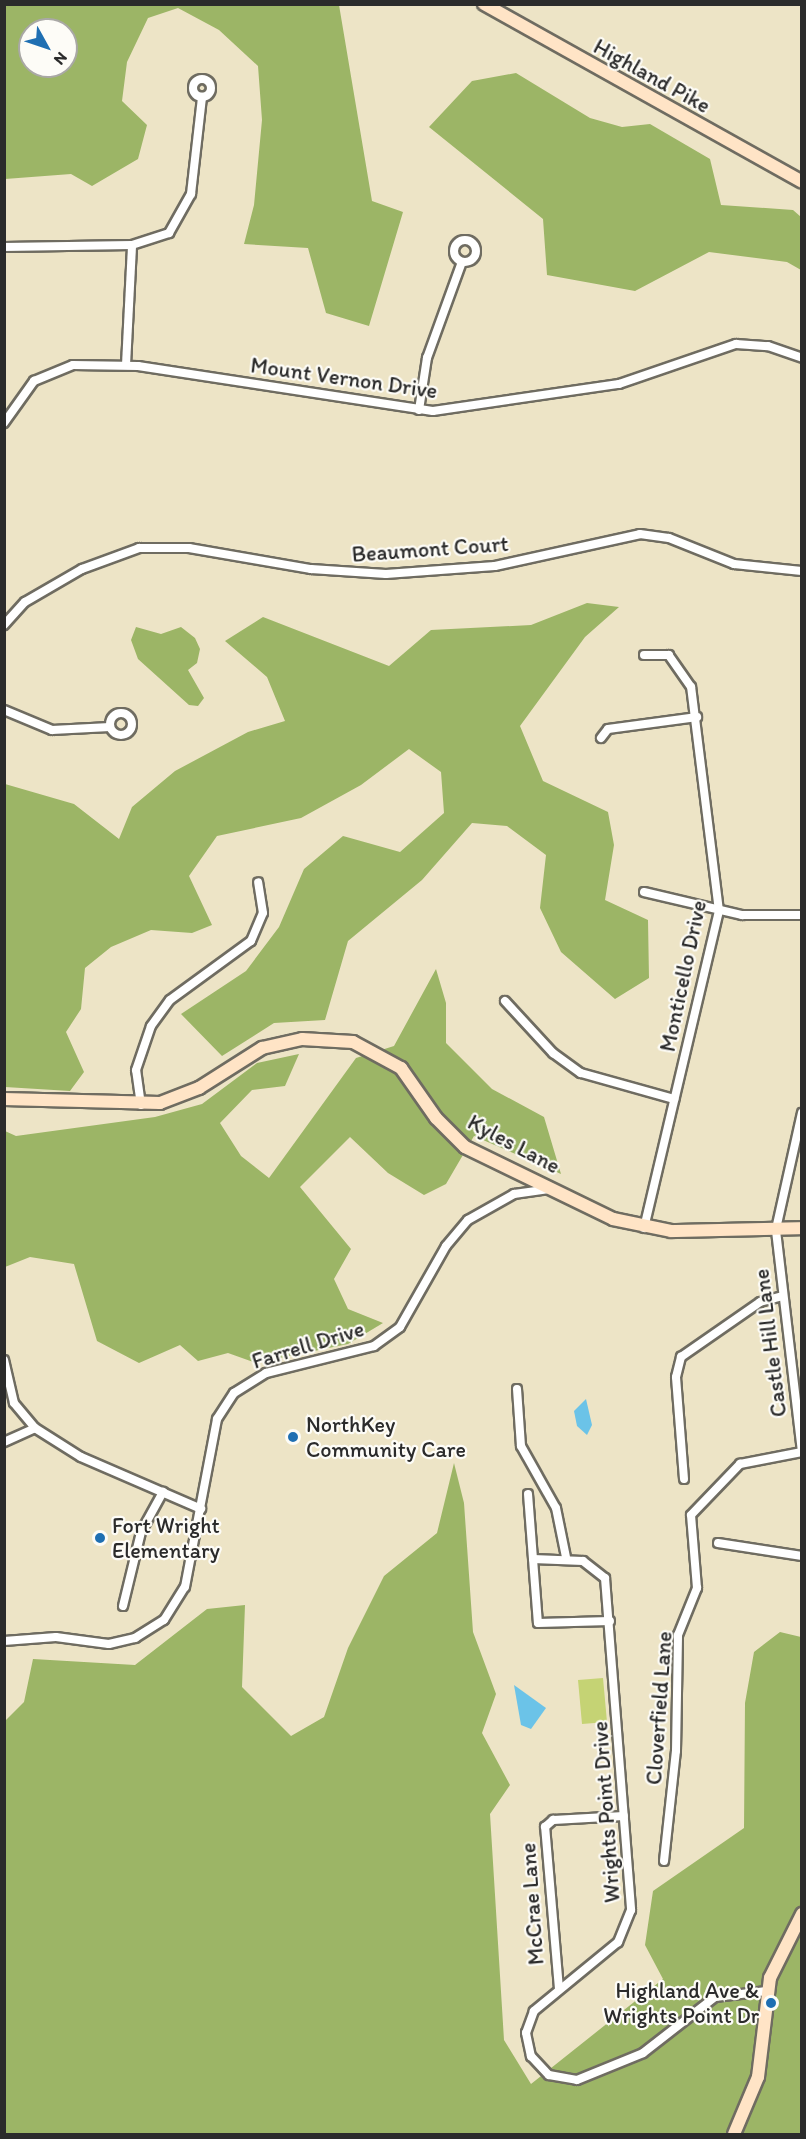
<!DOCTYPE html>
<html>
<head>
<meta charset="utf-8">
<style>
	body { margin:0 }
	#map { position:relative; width:806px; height:2139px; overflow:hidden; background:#ede4c6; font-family:Itim,sans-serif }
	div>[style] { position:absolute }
	.green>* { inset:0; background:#c5d374 }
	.forest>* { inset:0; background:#9cb566 }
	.water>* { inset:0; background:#6bc3e8 }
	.roads { filter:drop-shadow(2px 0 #6f6c61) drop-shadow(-2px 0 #6f6c61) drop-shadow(0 2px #6f6c61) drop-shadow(0 -2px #6f6c61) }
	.street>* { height:8px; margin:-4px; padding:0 4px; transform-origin:4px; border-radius:4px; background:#fff }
	.street>.ring { margin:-4px; padding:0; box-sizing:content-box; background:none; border:8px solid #fff; border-radius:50% }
	.secondary>* { height:12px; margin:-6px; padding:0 6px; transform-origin:6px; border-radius:6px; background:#ffe4c6 }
	.dots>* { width:16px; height:16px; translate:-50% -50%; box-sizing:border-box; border:3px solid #fdfcf7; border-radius:50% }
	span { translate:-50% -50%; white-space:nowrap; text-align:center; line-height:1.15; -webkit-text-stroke:4.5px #fdfcf7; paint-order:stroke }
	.street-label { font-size:22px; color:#2b2b2b }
	.poi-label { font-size:22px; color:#2b2b2b }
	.left { translate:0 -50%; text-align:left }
	.right { translate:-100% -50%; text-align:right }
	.frame { position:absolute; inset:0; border:6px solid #2b2b2b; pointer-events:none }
	.north { position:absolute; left:18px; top:18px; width:60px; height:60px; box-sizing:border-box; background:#fdfcf7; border:2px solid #a9a8a5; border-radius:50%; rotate:130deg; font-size:16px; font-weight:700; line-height:24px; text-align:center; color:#2b2b2b }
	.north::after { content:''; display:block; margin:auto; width:21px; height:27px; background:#1f6fb2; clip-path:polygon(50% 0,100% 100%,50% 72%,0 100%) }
</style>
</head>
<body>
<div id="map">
	<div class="green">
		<i style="clip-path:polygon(603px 1678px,607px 1722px,582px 1724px,578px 1680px)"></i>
	</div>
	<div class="forest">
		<i style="clip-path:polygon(evenodd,5px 4px,339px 5px,372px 201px,403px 212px,369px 326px,326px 313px,308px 248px,244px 244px,254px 205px,262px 120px,258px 66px,219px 30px,178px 8px,148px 18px,127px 62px,122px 101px,147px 125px,138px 159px,92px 186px,71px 174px,5px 179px,5px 4px,30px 30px,66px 30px,66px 66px,30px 66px,30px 30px)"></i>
		<i style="clip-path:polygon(516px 73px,590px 118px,622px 127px,650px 124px,710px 159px,721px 205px,793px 210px,801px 217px,801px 270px,787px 262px,709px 252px,635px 291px,547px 275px,543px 219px,429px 127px,472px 81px)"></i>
		<i style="clip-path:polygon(587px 603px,619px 607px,585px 637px,520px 726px,543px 781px,608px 812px,614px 845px,605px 900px,648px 920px,649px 978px,615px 999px,561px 952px,540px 908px,546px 855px,507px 826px,472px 823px,422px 880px,348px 941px,325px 1020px,274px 1023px,222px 1056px,181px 1014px,246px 971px,279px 927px,304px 869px,343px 836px,400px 852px,444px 813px,441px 772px,409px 749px,361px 785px,301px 818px,217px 836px,189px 876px,212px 925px,192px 933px,151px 930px,111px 947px,85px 968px,81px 1009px,66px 1032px,84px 1072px,70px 1091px,5px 1087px,5px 784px,74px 804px,119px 839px,132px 807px,175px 771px,248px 732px,285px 721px,267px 677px,225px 641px,263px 617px,389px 666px,431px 630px,531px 625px)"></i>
		<i style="clip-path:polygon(136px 627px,161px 634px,181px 627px,195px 638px,200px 649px,197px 663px,188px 670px,204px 698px,198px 706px,189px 705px,138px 659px,131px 640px)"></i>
		<i style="clip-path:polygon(436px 969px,446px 1003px,446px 1043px,492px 1089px,544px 1117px,561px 1174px,474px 1136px,446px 1184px,424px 1195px,388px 1173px,350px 1137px,300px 1187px,351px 1249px,334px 1279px,348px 1309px,383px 1323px,348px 1344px,256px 1363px,228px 1353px,198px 1361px,180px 1345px,139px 1363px,97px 1341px,74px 1264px,30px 1257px,5px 1267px,5px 1131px,16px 1136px,155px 1117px,202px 1104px,257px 1063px,299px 1054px,285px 1086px,252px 1090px,220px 1123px,241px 1156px,269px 1178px,356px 1058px,394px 1046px)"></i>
		<i style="clip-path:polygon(454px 1463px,464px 1503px,473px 1632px,496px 1694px,482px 1733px,510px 1785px,490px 1814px,504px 2040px,531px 2084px,663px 1979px,645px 1945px,653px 1891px,744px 1828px,745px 1703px,754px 1652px,780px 1632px,801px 1637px,801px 2134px,5px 2134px,5px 1721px,24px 1702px,33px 1659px,135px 1665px,207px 1609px,245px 1605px,242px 1687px,291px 1736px,324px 1717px,348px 1648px,384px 1576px,437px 1533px)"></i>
	</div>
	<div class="water">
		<i style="clip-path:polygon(586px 1399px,592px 1425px,587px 1435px,577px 1426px,574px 1411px)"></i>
		<i style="clip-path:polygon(514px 1685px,546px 1708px,531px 1729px,521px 1725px)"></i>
	</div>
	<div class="roads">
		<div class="street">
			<i class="ring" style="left:193px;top:79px;width:10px;height:10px"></i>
			<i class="ring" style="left:454px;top:240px;width:14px;height:14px"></i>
			<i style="left:4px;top:247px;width:128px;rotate:-0.9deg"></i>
			<i style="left:132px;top:245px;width:39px;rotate:-18deg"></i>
			<i style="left:169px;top:233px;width:45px;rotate:-60.6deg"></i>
			<i style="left:191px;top:194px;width:98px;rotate:-83.5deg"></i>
			<i style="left:126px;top:365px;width:120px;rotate:-87.1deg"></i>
			<i style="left:419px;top:410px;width:53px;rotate:-81.3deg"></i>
			<i style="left:427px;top:358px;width:102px;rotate:-70deg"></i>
			<i style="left:4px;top:423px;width:52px;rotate:-54.5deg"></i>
			<i style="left:34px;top:381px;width:42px;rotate:-22.3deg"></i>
			<i style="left:73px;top:365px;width:65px;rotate:0.9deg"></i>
			<i style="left:138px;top:366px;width:298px;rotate:8.7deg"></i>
			<i style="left:433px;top:411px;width:188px;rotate:-8.3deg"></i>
			<i style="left:619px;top:384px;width:124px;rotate:-18.9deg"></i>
			<i style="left:736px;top:344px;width:32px;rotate:4deg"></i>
			<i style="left:768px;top:346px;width:36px;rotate:19deg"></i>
			<i style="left:4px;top:625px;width:31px;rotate:-48deg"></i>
			<i style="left:25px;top:602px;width:66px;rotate:-30.1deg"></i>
			<i style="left:82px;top:569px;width:61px;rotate:-20.2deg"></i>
			<i style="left:139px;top:548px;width:50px"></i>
			<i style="left:189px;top:548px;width:124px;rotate:9.8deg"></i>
			<i style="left:311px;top:569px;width:75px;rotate:3.8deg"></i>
			<i style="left:386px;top:574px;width:109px;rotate:-4.2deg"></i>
			<i style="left:495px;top:566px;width:148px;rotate:-12.4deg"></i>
			<i style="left:640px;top:534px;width:29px;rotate:8deg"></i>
			<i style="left:669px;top:538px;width:70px;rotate:21.8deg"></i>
			<i style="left:734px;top:564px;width:68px;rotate:5.9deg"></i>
			<i style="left:4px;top:710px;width:52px;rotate:22.6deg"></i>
			<i style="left:52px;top:730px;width:58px;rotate:-3deg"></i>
			<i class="ring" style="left:110px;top:713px;width:14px;height:14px"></i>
			<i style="left:601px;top:738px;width:11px;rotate:-52deg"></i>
			<i style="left:608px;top:729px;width:90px;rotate:-7.7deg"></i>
			<i style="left:644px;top:892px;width:101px;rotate:13.2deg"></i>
			<i style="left:742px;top:915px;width:60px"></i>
			<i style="left:505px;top:1001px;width:71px;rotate:47.3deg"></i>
			<i style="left:553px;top:1053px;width:34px;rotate:36deg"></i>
			<i style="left:581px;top:1073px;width:97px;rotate:15.6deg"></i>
			<i style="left:141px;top:1105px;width:35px;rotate:-98deg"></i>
			<i style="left:136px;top:1070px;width:46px;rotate:-71.2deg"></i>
			<i style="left:151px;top:1026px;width:32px;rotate:-54deg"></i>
			<i style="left:170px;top:1000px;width:100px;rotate:-36.1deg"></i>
			<i style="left:251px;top:941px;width:30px;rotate:-67deg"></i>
			<i style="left:263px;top:913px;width:31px;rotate:-99deg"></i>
			<i style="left:644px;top:1228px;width:326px;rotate:-76.7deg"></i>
			<i style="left:719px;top:911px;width:226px;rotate:-97.1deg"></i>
			<i style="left:691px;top:687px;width:39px;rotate:-125deg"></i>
			<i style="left:669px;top:655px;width:25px;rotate:180deg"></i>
			<i style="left:4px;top:1360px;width:44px;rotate:76.9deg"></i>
			<i style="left:14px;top:1403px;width:33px;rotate:50deg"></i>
			<i style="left:35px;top:1428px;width:54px;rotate:32.2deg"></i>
			<i style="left:81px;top:1457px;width:131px;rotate:23.4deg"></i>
			<i style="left:517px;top:1389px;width:57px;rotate:86deg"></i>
			<i style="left:521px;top:1446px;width:71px;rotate:60.6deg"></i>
			<i style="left:556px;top:1508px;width:50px;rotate:78.5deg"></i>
			<i style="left:4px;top:1442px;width:34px;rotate:-24deg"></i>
			<i style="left:684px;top:1479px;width:102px;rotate:-94.5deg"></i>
			<i style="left:676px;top:1377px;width:21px;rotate:-76deg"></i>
			<i style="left:681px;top:1357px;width:96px;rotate:-34.8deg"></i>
			<i style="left:760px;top:1302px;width:23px;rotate:-15deg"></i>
			<i style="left:528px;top:1494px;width:129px;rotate:85.6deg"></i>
			<i style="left:538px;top:1623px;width:72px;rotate:-1.6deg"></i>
			<i style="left:718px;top:1543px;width:85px;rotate:8.8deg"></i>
			<i style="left:533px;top:1559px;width:50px;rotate:2.3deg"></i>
			<i style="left:583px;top:1561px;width:28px;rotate:38deg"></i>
			<i style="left:605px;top:1578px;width:333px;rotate:85.5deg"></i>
			<i style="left:631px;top:1910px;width:35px;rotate:112deg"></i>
			<i style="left:618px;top:1942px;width:109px;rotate:140.6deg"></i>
			<i style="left:534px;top:2011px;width:23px;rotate:110deg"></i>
			<i style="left:526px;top:2033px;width:24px;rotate:78deg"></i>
			<i style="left:531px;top:2056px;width:26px;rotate:47deg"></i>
			<i style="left:549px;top:2075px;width:28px;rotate:10deg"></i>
			<i style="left:577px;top:2080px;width:71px;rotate:-22.2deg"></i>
			<i style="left:643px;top:2053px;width:91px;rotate:-37.9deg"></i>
			<i style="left:715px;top:1997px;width:52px;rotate:-6.6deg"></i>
			<i style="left:123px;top:1606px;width:76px;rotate:-76.3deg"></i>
			<i style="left:141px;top:1532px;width:46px;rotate:-61.2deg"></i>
			<i style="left:4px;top:1641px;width:52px;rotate:-4.4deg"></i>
			<i style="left:56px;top:1637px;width:53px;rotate:7.5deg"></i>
			<i style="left:109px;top:1644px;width:27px;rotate:-13deg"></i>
			<i style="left:135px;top:1638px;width:34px;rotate:-32deg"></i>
			<i style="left:164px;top:1620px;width:39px;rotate:-58deg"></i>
			<i style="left:185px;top:1587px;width:171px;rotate:-79.2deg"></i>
			<i style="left:217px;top:1419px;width:31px;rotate:-57deg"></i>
			<i style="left:234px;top:1393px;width:38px;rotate:-32deg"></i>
			<i style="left:266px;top:1373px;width:111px;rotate:-14deg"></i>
			<i style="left:374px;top:1346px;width:32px;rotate:-36deg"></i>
			<i style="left:400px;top:1327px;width:93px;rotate:-60.4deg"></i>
			<i style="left:446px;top:1246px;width:34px;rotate:-50deg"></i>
			<i style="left:468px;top:1220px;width:53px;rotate:-29.5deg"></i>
			<i style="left:514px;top:1194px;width:37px;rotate:-8deg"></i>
			<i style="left:664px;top:1861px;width:111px;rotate:-83.8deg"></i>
			<i style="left:676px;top:1751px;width:116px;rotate:-89deg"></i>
			<i style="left:678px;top:1635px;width:51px;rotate:-68deg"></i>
			<i style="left:697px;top:1588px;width:73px;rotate:-94.7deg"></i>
			<i style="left:691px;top:1515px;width:71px;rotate:-46.1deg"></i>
			<i style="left:740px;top:1464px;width:63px;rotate:-11deg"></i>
			<i style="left:802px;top:1452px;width:225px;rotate:-96.7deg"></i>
			<i style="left:776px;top:1229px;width:119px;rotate:-77.4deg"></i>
			<i style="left:559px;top:1989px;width:163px;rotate:-94.9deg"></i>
			<i style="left:545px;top:1827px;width:11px;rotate:-41deg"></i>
			<i style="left:553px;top:1820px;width:71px;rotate:-3.2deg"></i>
		</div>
		<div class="secondary">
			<i style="left:484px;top:4px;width:364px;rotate:29.2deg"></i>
			<i style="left:4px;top:1099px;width:156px;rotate:1.5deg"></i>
			<i style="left:160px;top:1103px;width:42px;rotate:-21deg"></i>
			<i style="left:199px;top:1088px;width:75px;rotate:-32.4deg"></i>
			<i style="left:262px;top:1048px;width:41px;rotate:-12.7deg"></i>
			<i style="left:302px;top:1039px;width:51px;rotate:3.4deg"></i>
			<i style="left:353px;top:1042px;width:55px;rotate:28.4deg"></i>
			<i style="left:401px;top:1068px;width:61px;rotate:55deg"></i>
			<i style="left:436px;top:1118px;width:41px;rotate:45deg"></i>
			<i style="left:465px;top:1147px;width:165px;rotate:25.9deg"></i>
			<i style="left:613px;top:1219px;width:59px;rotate:11.7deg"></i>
			<i style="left:671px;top:1231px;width:131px;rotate:-1.3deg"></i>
			<i style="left:734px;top:2134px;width:62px;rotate:-67.2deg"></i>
			<i style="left:758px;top:2077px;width:100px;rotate:-83.1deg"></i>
			<i style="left:770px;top:1978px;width:72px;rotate:-63.4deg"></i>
		</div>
	</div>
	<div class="dots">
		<i style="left:293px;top:1437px;background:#1f6fb2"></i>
		<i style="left:100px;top:1538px;background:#1f6fb2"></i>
		<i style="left:771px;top:2003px;background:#1f6fb2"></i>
	</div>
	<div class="street-label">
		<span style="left:652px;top:76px;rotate:29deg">Highland Pike</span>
		<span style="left:344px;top:378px;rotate:8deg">Mount Vernon Drive</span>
		<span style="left:430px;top:549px;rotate:-4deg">Beaumont Court</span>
		<span style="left:683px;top:976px;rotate:-78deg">Monticello Drive</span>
		<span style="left:514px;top:1144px;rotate:28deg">Kyles Lane</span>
		<span style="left:770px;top:1343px;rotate:-97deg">Castle Hill Lane</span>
		<span style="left:308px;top:1345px;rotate:-17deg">Farrell Drive</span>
		<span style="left:659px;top:1708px;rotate:-86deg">Cloverfield Lane</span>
		<span style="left:606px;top:1812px;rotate:-94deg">Wrights Point Drive</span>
		<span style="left:532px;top:1904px;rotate:-94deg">McCrae Lane</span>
	</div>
	<div class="poi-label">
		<span class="left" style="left:306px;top:1437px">NorthKey<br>Community Care</span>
		<span class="left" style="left:112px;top:1538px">Fort Wright<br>Elementary</span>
		<span class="right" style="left:759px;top:2003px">Highland Ave &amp;<br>Wrights Point Dr</span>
	</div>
	<div class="frame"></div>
	<div class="north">N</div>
</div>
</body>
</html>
